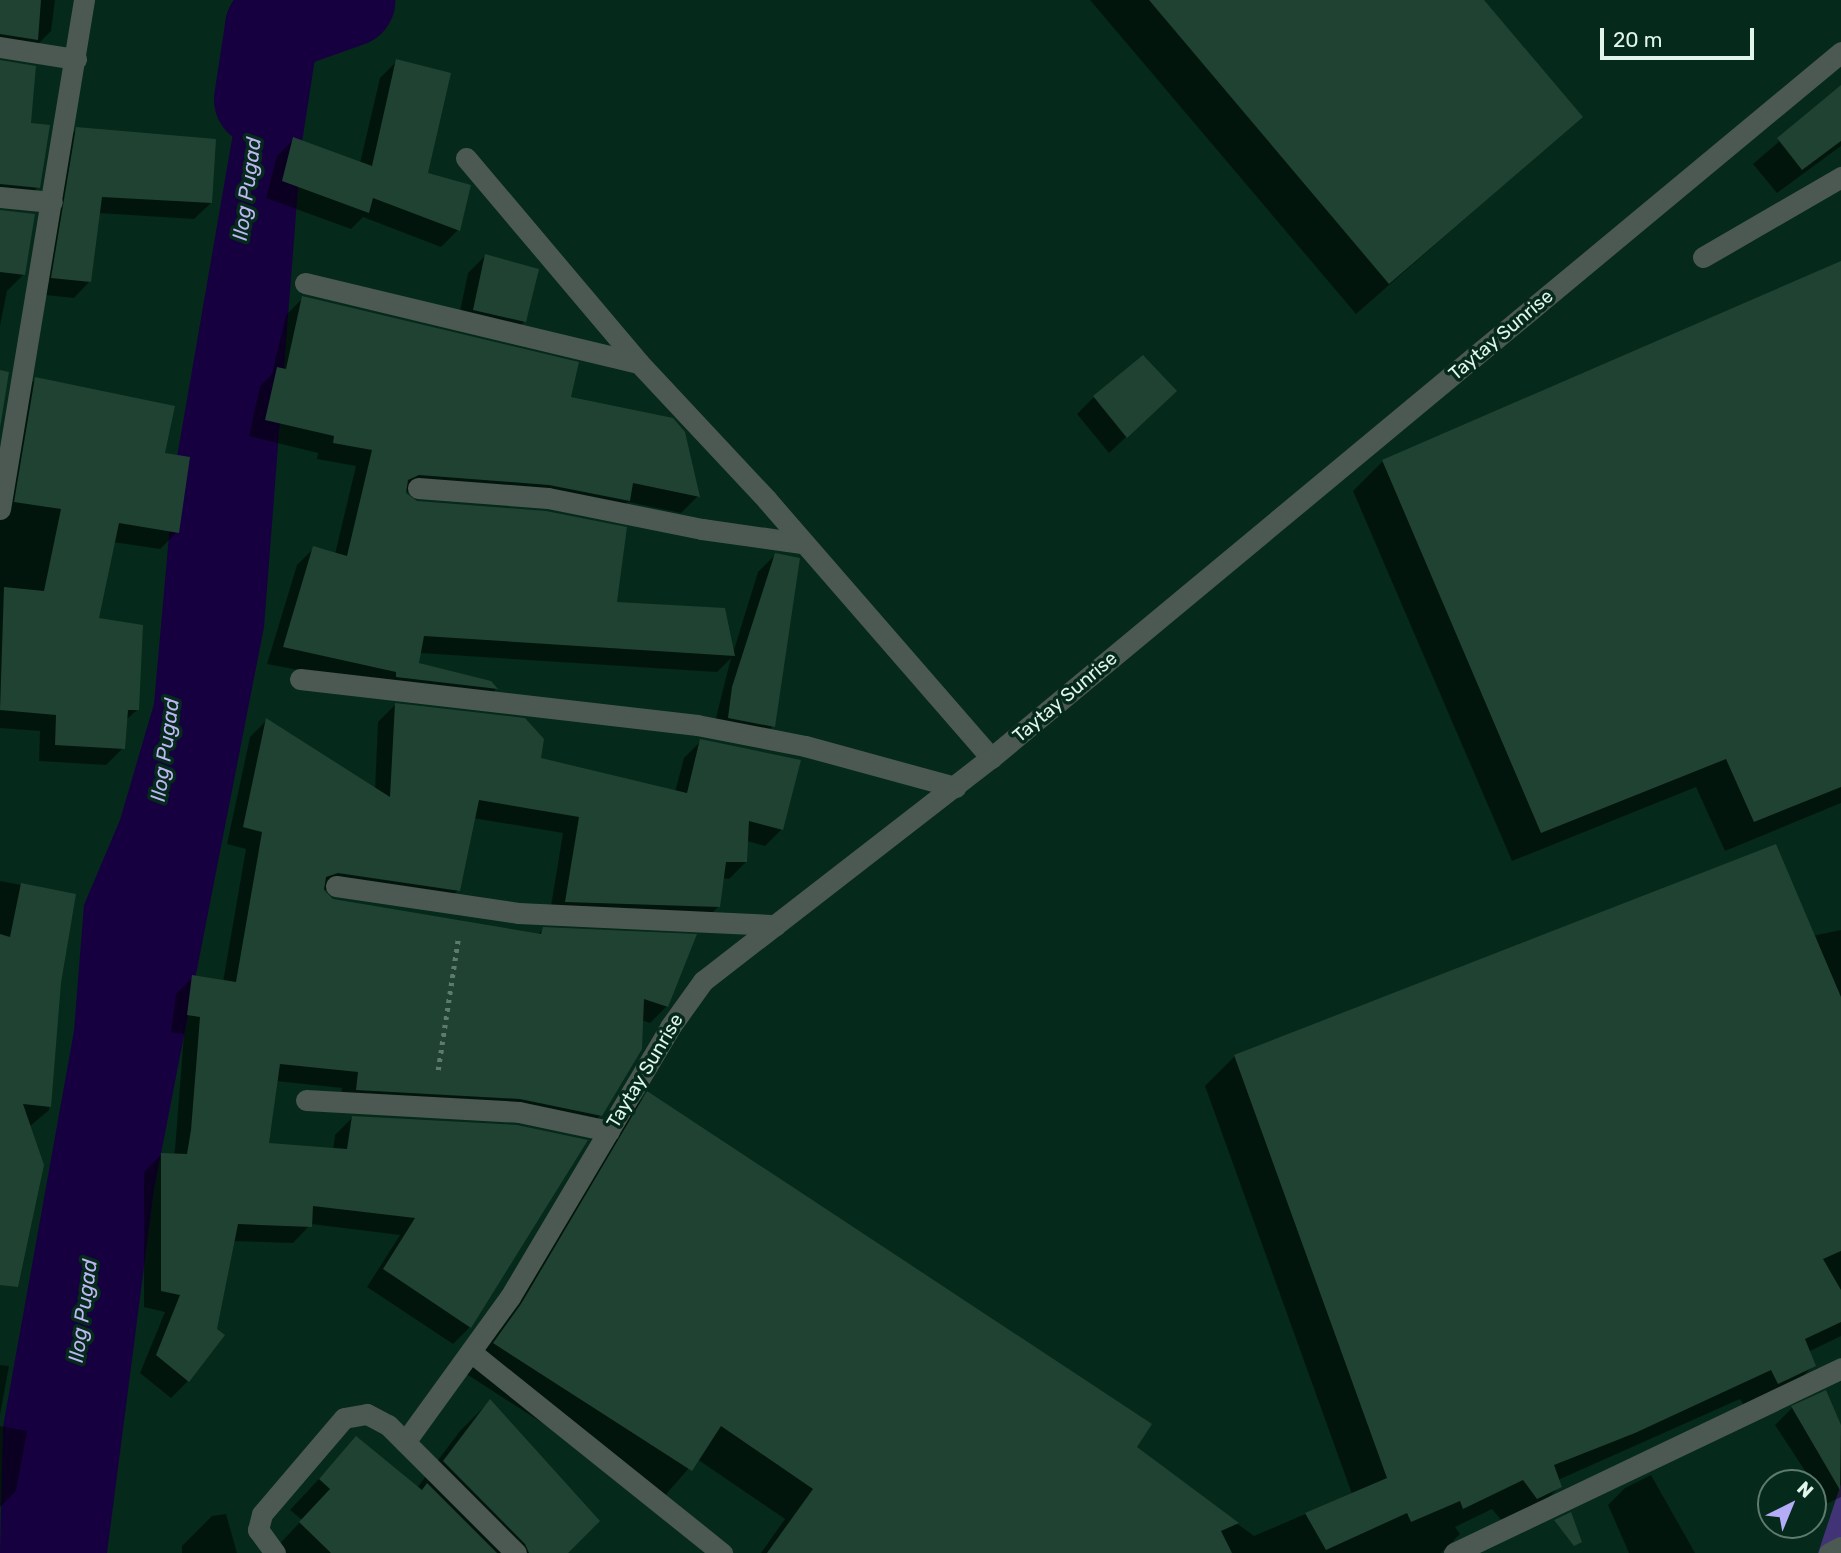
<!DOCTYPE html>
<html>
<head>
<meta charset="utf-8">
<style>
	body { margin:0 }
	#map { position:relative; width:1841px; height:1553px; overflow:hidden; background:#05291a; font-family:Rubik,sans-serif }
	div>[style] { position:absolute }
	.green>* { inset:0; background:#413375 }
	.water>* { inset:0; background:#16003f }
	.shadow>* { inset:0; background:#0007 }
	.river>* { height:93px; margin:-46.5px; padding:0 46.5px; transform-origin:46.5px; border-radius:46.5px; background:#16003f }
	.building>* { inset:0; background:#204232 }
	.path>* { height:4.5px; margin-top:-2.25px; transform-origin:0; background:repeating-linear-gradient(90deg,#5d7b6e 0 3.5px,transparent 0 8.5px) }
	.minor>* { height:21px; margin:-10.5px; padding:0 10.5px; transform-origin:10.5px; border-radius:10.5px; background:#4b5952 }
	span { translate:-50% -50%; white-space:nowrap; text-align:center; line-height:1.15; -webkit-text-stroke:7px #05291a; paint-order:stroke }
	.street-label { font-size:19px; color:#e2f5eb }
	.water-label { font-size:21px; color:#bdb6f3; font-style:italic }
	.north { position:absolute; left:1757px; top:1469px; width:70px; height:70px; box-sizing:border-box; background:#05291a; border:2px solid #5d7b6e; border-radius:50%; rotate:43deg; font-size:19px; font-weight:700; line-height:28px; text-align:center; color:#e2f5eb }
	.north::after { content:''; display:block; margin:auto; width:24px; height:32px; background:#b5acf8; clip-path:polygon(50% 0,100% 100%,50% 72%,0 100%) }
	.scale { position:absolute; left:1600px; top:28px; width:154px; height:32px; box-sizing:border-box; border:4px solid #e2f5eb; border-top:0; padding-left:9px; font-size:21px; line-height:24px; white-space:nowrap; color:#e2f5eb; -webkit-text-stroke:5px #05291a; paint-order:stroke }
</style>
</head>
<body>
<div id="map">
	<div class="green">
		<i style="clip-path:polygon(1841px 1484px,1841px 1553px,1818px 1553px)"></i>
	</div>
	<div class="water">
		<i style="clip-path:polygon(256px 0,324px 0,301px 149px,264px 627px,154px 1189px,107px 1553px,0 1553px,3px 1427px,74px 1031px,84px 905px,120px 820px,154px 704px,175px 469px)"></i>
	</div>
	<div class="shadow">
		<i style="clip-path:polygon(0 0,55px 0,51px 31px,34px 48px,0 54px)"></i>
		<i style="clip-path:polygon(1090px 0,1482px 0,1581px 117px,1356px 314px)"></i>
		<i style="clip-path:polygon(0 61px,29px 125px,38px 187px,21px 204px,0 202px)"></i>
		<i style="clip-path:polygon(397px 61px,426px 175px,469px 186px,458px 230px,441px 247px,363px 217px,351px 229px,266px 198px,277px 156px,294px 139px,360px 163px,380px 78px)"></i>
		<i style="clip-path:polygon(1841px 88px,1841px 146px,1777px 193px,1753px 164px)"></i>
		<i style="clip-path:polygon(77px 129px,211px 203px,194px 219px,98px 213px,90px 281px,74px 298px,36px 294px,61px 145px)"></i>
		<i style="clip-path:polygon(0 211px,24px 274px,7px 291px,0 326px)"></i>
		<i style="clip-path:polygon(485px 256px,524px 322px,507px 339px,457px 326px,468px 273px)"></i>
		<i style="clip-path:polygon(1841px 263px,1841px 803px,1725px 851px,1696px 787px,1512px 861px,1353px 491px,1383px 461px)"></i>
		<i style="clip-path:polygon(303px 298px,569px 399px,698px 496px,681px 513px,628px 502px,612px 517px,531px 501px,400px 491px,416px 503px,615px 604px,733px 653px,758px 572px,775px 555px,773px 726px,756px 743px,712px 734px,731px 658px,717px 672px,419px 653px,417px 664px,496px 689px,480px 705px,267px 664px,297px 565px,314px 548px,335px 554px,356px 466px,317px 459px,318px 453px,249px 436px,260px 386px,272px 374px,286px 315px)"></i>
		<i style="clip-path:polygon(36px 379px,163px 454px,177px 532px,160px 549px,113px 542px,97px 620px,137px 710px,125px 721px,123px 748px,106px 765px,39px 761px,40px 731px,0 728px,0 509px,19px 396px)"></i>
		<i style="clip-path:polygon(1094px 397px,1158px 407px,1109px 453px,1077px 414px)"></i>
		<i style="clip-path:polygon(395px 705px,539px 759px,675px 792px,684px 758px,701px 741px,782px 829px,765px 846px,747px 841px,746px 862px,729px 879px,722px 878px,719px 906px,702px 923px,549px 918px,563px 833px,473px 818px,458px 890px,441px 907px,320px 889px,333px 900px,537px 935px,544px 929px,667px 1006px,650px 1023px,641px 1020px,601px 1115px,583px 1132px,502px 1115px,340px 1106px,342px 1088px,276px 1081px,267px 1145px,333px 1150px,335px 1135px,352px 1118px,585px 1141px,470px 1327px,453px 1344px,367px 1287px,400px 1235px,311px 1224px,293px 1243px,233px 1241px,188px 1381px,171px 1398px,140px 1373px,165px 1312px,144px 1307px,144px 1172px,161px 1155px,174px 1156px,175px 1149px,184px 1034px,171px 1032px,176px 994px,193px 977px,223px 982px,246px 849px,227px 844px,250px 737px,267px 720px,375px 790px,378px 722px)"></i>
		<i style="clip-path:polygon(0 881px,74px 895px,59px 982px,49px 1110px,29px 1127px,0 1228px)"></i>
		<i style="clip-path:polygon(1841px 930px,1841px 1336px,1808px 1352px,1814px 1365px,1784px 1395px,1748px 1412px,1740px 1399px,1558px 1480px,1560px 1486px,1530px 1516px,1507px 1527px,1492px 1509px,1455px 1527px,1460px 1534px,1441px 1553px,761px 1553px,785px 1519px,697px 1459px,661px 1500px,465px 1373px,618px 1123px,648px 1093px,1254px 1536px,1352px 1494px,1205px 1086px,1235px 1056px)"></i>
		<i style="clip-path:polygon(0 1365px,9px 1366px,0 1415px)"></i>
		<i style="clip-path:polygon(1825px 1392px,1841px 1430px,1841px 1497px,1822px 1506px,1813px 1483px,1775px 1425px,1792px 1408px)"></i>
		<i style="clip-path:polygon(490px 1401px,565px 1553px,271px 1553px,302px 1520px,290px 1510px,357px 1438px,417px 1488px,460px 1431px)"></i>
		<i style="clip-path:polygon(0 1426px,27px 1431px,16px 1491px,0 1507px)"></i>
		<i style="clip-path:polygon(1651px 1475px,1695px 1553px,1629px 1553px,1608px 1505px,1625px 1488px)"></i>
		<i style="clip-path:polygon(226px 1514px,237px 1553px,182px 1553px,182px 1546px,212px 1516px)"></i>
	</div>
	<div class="river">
		<i style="left:260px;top:99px;width:73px;rotate:-81.3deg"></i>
		<i style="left:271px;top:27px;width:82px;rotate:-19.3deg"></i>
	</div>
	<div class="building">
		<i style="clip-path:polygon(0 0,41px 0,38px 40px,0 34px)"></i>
		<i style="clip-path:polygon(1149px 0,1484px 0,1583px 117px,1389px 284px)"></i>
		<i style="clip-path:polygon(396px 59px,451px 73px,428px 173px,471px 185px,460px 231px,373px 198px,369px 213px,282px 181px,293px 137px,372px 166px)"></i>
		<i style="clip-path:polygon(0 60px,36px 66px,31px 123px,50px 125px,40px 188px,0 184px)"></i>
		<i style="clip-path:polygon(1841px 85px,1841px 141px,1802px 170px,1777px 138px)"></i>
		<i style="clip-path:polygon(76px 127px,216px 139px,212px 203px,102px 197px,91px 282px,51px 278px)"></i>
		<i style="clip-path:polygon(0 210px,35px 214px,25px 275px,0 272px)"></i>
		<i style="clip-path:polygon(485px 254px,539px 269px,526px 322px,473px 310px)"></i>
		<i style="clip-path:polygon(1841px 261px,1841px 787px,1754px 822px,1726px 759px,1541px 833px,1382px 460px)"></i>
		<i style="clip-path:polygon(302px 296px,579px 362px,571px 397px,673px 418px,685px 432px,700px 497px,633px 483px,630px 501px,549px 485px,419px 475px,408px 480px,406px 493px,417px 501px,546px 511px,627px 527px,617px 602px,725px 608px,735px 656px,424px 636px,419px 663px,491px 681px,498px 689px,396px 677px,396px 672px,283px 647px,313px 546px,347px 556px,372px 450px,333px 443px,334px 436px,265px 420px,277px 367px,286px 369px)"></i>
		<i style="clip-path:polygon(1143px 355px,1177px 391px,1127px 438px,1093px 396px)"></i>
		<i style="clip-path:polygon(0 370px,9px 372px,0 428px)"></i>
		<i style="clip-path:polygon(35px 377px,175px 406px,165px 453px,190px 457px,179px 533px,119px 523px,99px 618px,143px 625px,139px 710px,128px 710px,125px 749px,55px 745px,56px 715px,0 710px,4px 587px,44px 591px,61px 509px,14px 502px)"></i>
		<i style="clip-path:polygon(775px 553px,800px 558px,775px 727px,728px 718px,732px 687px)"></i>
		<i style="clip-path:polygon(395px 703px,525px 718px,544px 739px,541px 758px,687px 793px,700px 739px,801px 760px,783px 830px,749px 821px,747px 862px,726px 862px,720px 907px,565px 902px,579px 817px,479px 800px,460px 891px,338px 873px,326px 877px,324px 890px,333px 899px,541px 934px,543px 927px,697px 934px,668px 1007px,644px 999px,642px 1049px,602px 1116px,520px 1099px,356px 1090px,358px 1072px,280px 1064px,269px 1143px,347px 1149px,352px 1116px,517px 1125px,588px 1140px,471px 1328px,383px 1269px,415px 1218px,313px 1206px,312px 1227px,238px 1224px,217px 1329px,225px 1335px,189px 1382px,156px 1355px,180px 1295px,161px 1291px,161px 1153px,187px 1154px,191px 1130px,200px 1017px,187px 1015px,192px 975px,236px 982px,262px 832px,243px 827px,266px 718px,390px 797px)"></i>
		<i style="clip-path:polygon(1776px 844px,1841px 997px,1841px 1251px,1823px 1259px,1841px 1290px,1841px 1322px,1805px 1339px,1816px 1366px,1778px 1384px,1771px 1370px,1635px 1433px,1554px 1465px,1562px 1487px,1537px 1499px,1523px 1480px,1463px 1509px,1460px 1501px,1411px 1522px,1407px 1513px,1326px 1550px,1305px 1513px,1387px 1478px,1234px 1055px)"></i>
		<i style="clip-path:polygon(21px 883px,76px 894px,61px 983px,51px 1107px,23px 1104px,44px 1165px,18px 1287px,0 1285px,0 934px,10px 937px)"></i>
		<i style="clip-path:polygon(647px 1091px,1152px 1424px,1137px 1447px,1239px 1523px,1221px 1531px,1232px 1553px,767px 1553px,813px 1489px,721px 1426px,692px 1471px,493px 1343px,521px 1304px)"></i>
		<i style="clip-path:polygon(1826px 1390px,1841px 1425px,1840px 1490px,1791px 1406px)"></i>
		<i style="clip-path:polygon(490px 1399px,600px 1521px,568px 1553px,529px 1553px,525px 1544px,443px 1461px)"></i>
		<i style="clip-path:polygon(356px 1436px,422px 1490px,427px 1483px,497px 1553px,331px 1553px,299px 1522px,330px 1489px,319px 1479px)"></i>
		<i style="clip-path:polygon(1571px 1512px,1582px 1542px,1574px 1546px,1554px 1520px)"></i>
	</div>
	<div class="path">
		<i style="left:438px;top:1070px;width:132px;rotate:-81.3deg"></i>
	</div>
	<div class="minor">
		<i style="left:0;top:47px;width:77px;rotate:9deg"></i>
		<i style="left:466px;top:158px;width:268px;rotate:49.8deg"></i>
		<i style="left:639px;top:363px;width:187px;rotate:46.9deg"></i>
		<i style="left:767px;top:500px;width:342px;rotate:49deg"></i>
		<i style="left:0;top:197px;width:52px;rotate:5.5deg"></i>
		<i style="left:1703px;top:257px;width:160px;rotate:-30.1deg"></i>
		<i style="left:305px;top:283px;width:343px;rotate:13.5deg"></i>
		<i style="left:418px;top:488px;width:130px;rotate:4.4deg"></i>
		<i style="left:548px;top:498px;width:157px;rotate:11.4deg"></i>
		<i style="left:702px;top:529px;width:99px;rotate:8.1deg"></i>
		<i style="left:0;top:509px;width:516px;rotate:-80.63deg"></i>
		<i style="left:300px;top:679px;width:400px;rotate:6.6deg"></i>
		<i style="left:697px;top:725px;width:110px;rotate:11deg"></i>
		<i style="left:805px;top:746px;width:156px;rotate:15.3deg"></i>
		<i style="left:336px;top:886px;width:184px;rotate:8.4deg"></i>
		<i style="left:518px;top:913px;width:258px;rotate:2.7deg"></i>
		<i style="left:306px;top:1100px;width:213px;rotate:3.2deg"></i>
		<i style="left:519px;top:1112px;width:92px;rotate:11.9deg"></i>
		<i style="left:471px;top:1352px;width:322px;rotate:38.7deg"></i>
		<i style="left:405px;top:1442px;width:179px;rotate:-54.1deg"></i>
		<i style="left:510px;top:1297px;width:314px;rotate:-59.3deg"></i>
		<i style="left:670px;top:1027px;width:57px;rotate:-54.3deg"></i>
		<i style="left:703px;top:981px;width:364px;rotate:-37.8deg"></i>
		<i style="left:991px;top:758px;width:1105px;rotate:-39.71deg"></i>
		<i style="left:275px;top:1553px;width:29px;rotate:-126deg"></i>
		<i style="left:258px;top:1530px;width:16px;rotate:-76deg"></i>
		<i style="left:262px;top:1514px;width:126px;rotate:-49.5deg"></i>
		<i style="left:344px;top:1418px;width:23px;rotate:-10deg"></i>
		<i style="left:367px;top:1414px;width:24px;rotate:28deg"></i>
		<i style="left:388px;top:1425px;width:181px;rotate:45deg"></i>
		<i style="left:1454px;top:1553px;width:429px;rotate:-25.5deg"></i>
		<i style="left:1829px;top:1553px;width:13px;rotate:-27deg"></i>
	</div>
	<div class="street-label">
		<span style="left:1501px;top:335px;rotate:-40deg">Taytay Sunrise</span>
		<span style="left:1065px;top:697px;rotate:-40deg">Taytay Sunrise</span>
		<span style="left:645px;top:1071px;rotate:-59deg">Taytay Sunrise</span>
	</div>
	<div class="water-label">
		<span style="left:247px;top:189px;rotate:-82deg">Ilog Pugad</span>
		<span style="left:165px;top:750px;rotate:-82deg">Ilog Pugad</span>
		<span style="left:83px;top:1311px;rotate:-82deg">Ilog Pugad</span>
	</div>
	<div class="north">N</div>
	<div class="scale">20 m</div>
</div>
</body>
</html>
